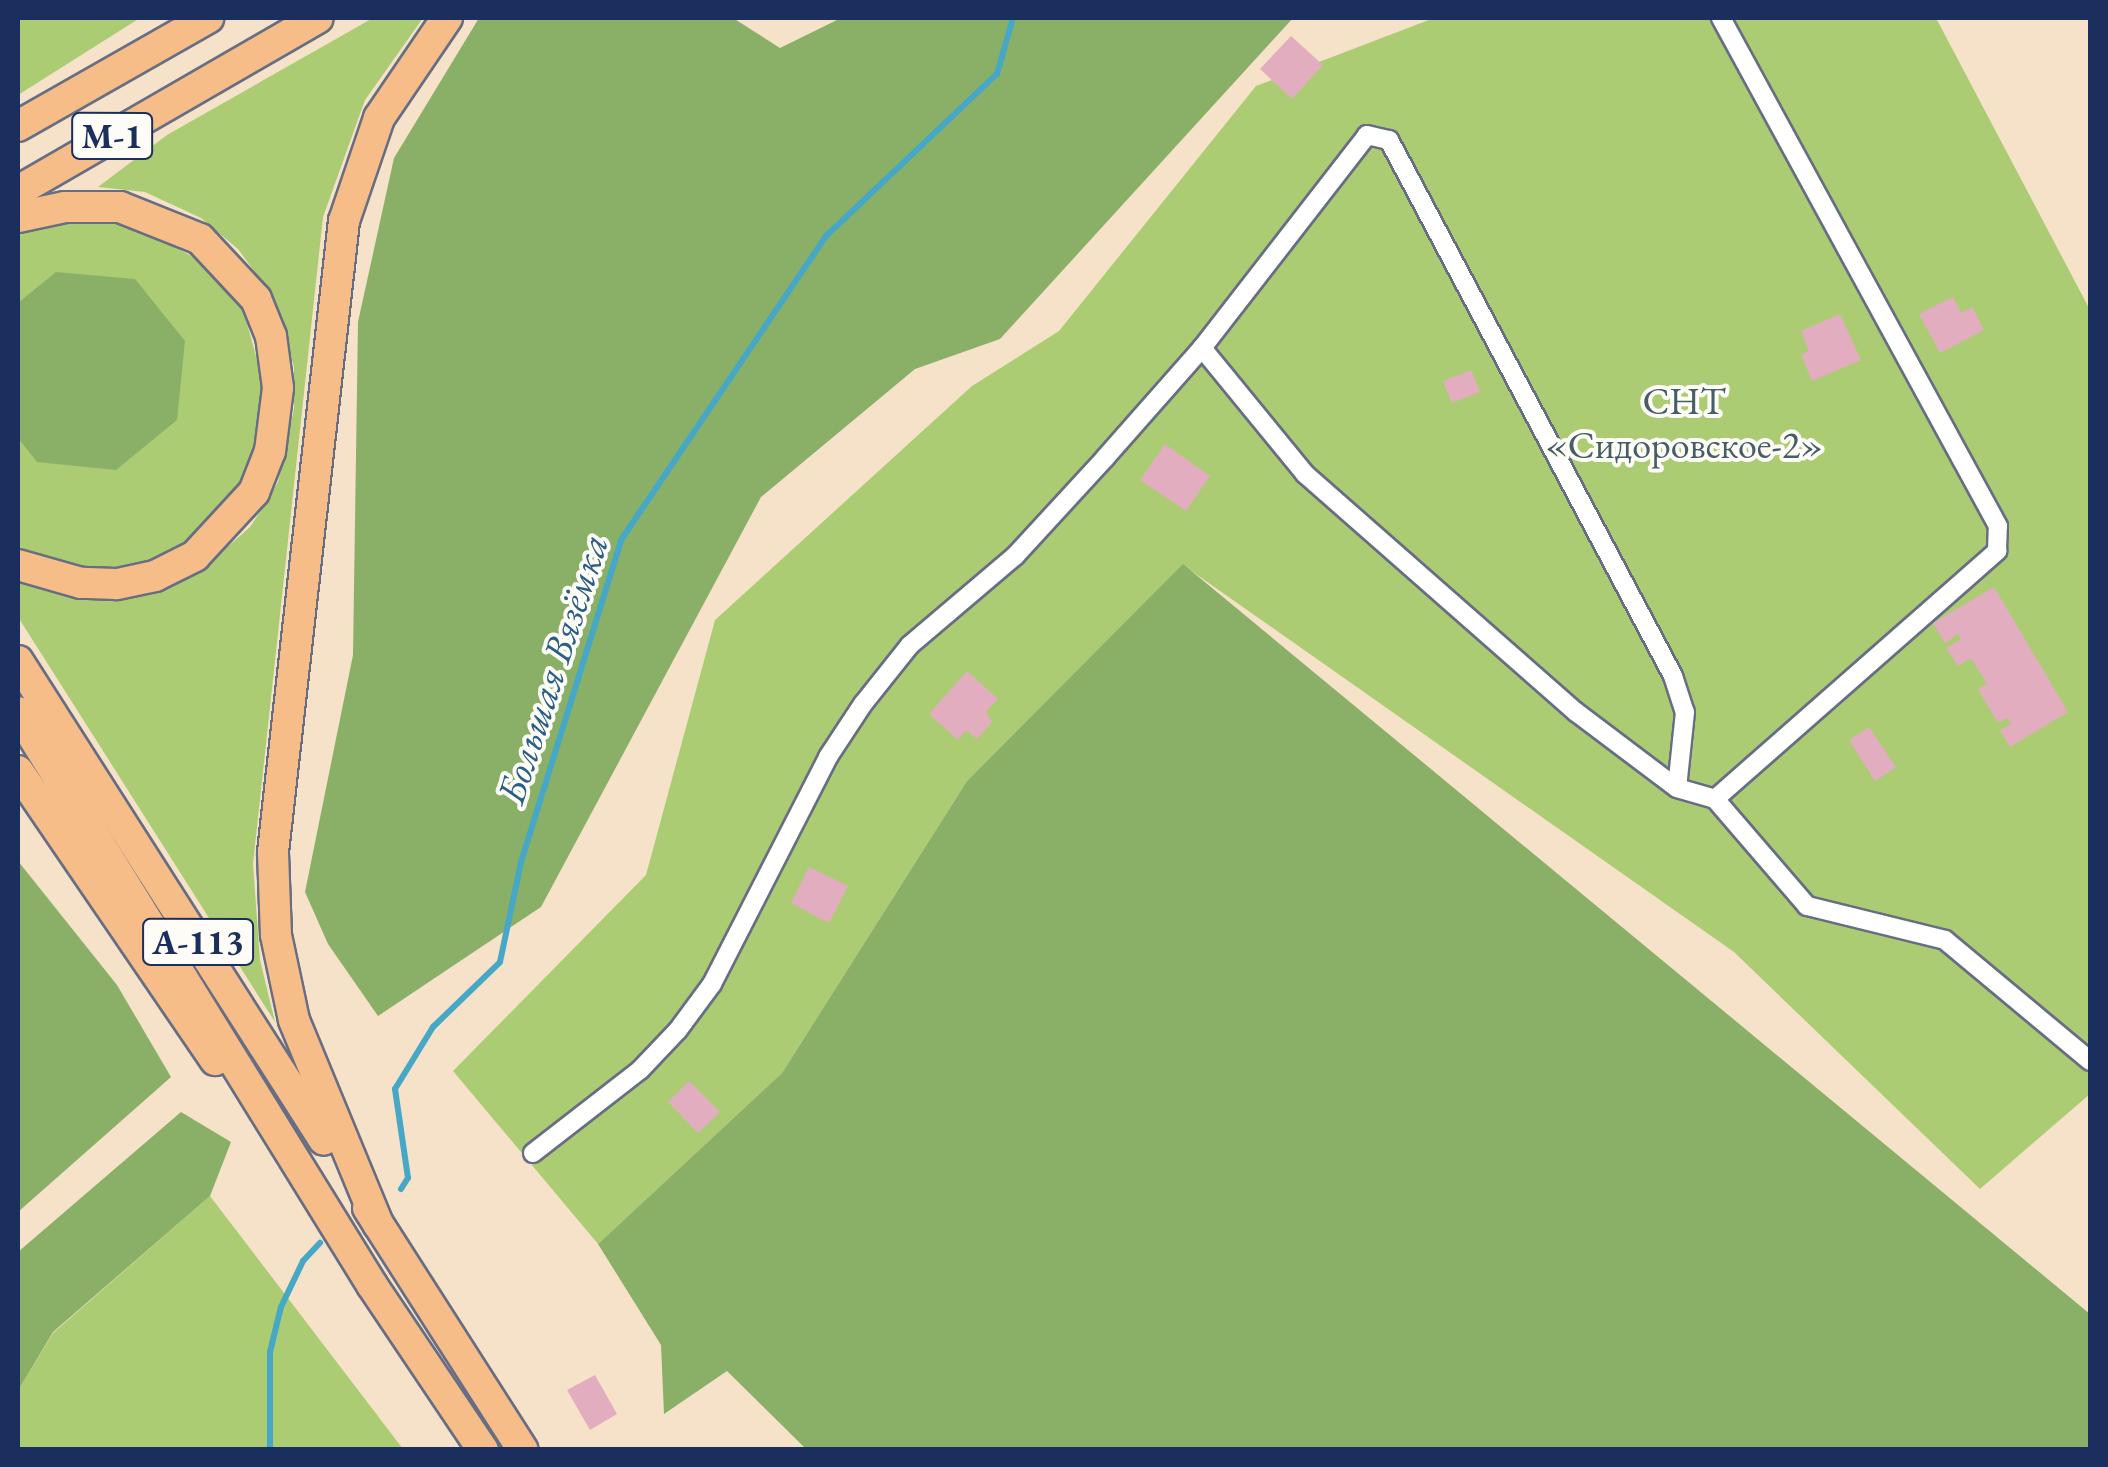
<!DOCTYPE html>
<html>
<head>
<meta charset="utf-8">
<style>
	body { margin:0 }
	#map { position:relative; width:2108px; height:1467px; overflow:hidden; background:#f5e2c9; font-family:"EB Garamond",serif }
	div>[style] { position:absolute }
	.green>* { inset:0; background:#accc74 }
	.forest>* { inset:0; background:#89b066 }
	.stream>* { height:6px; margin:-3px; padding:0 3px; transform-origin:3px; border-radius:3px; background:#46a8c6 }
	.building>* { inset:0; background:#e2adbf }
	.roads { filter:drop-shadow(2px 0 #676e83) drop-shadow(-2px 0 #676e83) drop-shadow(0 2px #676e83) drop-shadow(0 -2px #676e83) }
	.minor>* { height:18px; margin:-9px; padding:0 9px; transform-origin:9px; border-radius:9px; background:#fff }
	.trunk>* { height:30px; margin:-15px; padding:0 15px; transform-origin:15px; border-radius:15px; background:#f7bd88 }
	span { translate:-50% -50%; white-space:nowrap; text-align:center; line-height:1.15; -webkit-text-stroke:8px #fdfcf7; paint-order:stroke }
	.shield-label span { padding:2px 8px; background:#fdfcf7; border:2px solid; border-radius:8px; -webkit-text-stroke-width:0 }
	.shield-label { font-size:35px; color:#1b2f5e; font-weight:700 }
	.park-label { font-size:38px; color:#465e65 }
	.water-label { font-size:40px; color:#2c5f88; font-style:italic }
	.frame { position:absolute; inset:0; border:20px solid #1b2f5e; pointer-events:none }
</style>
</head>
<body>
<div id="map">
	<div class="green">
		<i style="clip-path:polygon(18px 18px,140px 18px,18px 95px)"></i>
		<i style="clip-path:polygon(373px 18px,423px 18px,365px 100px,323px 217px,253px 864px,260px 960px,275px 1022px,18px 617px,18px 579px,93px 598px,206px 566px,250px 527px,266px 503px,278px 482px,294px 409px,294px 367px,275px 300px,238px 249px,201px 218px,145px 192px,98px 187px,167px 135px)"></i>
		<i style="clip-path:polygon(1434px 18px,1936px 18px,2090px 310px,2090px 1094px,1980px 1189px,1734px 952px,1183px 565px,967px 781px,782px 1073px,598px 1244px,453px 1071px,646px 875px,715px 620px,972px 386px,1059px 331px,1256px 86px)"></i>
		<i style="clip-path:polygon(71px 217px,126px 223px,206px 263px,244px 312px,267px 397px,249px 476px,217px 524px,155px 564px,93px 574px,18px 553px,18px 231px)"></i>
		<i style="clip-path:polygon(210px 1196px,403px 1449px,18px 1449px,18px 1391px,53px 1333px)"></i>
	</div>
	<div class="forest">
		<i style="clip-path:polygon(479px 18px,733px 18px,780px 48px,841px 18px,1293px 18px,1000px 339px,915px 369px,761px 497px,541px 907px,378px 1016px,328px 944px,305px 892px,353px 655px,358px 322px,394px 158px)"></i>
		<i style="clip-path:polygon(56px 272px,135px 279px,185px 341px,177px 420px,116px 470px,37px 462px,18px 438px,18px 303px)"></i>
		<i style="clip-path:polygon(1183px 564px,2090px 1314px,2090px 1449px,806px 1449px,727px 1371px,664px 1414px,661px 1345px,598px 1244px,782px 1073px,967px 781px)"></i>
		<i style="clip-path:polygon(18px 861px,117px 985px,171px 1077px,18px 1212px)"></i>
		<i style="clip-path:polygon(181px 1112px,231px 1142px,210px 1196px,53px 1332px,18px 1391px,18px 1252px)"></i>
	</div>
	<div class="stream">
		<i style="left:401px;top:1189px;width:13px;rotate:-58deg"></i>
		<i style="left:408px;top:1178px;width:90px;rotate:-98.3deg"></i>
		<i style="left:395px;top:1089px;width:73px;rotate:-58.5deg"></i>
		<i style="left:433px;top:1027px;width:93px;rotate:-44.1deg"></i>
		<i style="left:500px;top:962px;width:102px;rotate:-78.1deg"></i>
		<i style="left:521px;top:862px;width:337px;rotate:-72.7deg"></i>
		<i style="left:621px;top:540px;width:365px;rotate:-56deg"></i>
		<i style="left:825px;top:237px;width:237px;rotate:-43.5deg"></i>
		<i style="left:997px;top:74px;width:58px;rotate:-74.1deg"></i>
		<i style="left:270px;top:1450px;width:98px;rotate:-90deg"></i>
		<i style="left:270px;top:1352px;width:46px;rotate:-76.3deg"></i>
		<i style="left:281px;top:1307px;width:51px;rotate:-64.4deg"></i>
		<i style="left:303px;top:1261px;width:25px;rotate:-47deg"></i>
	</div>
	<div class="building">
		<i style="clip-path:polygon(1291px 36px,1323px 65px,1292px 99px,1260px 69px)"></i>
		<i style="clip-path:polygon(1953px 297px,1961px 313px,1972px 307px,1984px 330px,1940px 353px,1919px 314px)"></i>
		<i style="clip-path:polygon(1840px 314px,1861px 360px,1812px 381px,1801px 355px,1809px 351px,1801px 331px)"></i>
		<i style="clip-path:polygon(1471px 370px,1480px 392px,1452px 403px,1443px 381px)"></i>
		<i style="clip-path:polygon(1165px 444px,1210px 476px,1186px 511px,1140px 480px)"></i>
		<i style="clip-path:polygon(1994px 587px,2068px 712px,2010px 747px,2000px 730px,2011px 724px,2007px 718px,1998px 723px,1978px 689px,1987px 684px,1971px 658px,1958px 666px,1946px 648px,1961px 639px,1958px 634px,1945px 643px,1933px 623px)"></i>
		<i style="clip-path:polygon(967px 671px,998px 699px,986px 712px,992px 722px,977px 739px,966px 730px,958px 740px,929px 714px)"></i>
		<i style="clip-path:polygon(1869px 727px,1896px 767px,1875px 781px,1849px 740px)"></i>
		<i style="clip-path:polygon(809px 867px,848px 886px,829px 923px,791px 903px)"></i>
		<i style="clip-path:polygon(689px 1081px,720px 1112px,698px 1133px,668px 1102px)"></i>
		<i style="clip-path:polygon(595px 1375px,617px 1414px,590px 1430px,567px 1390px)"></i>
	</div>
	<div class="roads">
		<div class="minor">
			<i style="left:1202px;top:348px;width:163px;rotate:50.7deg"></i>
			<i style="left:1305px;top:474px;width:361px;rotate:41.3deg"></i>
			<i style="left:1576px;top:712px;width:126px;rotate:37deg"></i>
			<i style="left:1677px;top:788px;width:40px;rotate:16deg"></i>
			<i style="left:1715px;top:799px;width:141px;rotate:49.3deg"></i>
			<i style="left:1807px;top:906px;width:142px;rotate:13.8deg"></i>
			<i style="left:1945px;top:940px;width:189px;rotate:39.8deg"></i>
			<i style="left:1715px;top:799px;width:376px;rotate:-41.3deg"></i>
			<i style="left:1997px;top:551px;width:25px;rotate:-88deg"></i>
			<i style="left:1998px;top:526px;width:579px;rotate:-118.6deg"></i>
			<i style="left:533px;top:1153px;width:135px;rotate:-37.8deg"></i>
			<i style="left:640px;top:1070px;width:55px;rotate:-46.5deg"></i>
			<i style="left:678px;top:1030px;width:57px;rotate:-53.5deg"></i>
			<i style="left:712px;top:984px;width:255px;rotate:-62.9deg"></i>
			<i style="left:828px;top:757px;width:64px;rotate:-56.6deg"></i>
			<i style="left:863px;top:704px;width:75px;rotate:-51.5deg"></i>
			<i style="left:910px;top:645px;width:138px;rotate:-40.3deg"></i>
			<i style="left:1015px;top:556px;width:133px;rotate:-47.4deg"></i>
			<i style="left:1105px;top:458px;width:147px;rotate:-48.6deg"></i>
			<i style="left:1202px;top:348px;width:269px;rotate:-52.2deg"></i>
			<i style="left:1367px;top:135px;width:23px;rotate:13deg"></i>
			<i style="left:1389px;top:140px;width:607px;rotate:62.08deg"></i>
			<i style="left:1673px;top:676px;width:38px;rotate:72deg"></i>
			<i style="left:1685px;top:712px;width:76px;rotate:96deg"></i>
		</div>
		<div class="trunk">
			<i style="left:18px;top:126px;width:219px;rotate:-29.6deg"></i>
			<i style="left:18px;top:191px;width:346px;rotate:-30deg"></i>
			<i style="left:18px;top:217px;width:48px;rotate:-12deg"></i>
			<i style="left:65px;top:207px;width:55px"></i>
			<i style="left:120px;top:207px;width:86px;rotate:21.8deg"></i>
			<i style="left:200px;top:239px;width:82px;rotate:47deg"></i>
			<i style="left:256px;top:299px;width:40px;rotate:68deg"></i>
			<i style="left:271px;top:336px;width:52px;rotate:82.3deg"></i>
			<i style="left:278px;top:388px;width:64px;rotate:97.2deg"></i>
			<i style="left:270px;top:451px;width:44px;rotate:111.3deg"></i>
			<i style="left:254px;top:492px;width:87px;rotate:132.7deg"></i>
			<i style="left:195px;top:556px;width:45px;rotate:153.4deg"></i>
			<i style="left:155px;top:576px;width:40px;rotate:168deg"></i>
			<i style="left:116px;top:584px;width:35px;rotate:-178deg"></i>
			<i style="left:81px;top:583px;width:66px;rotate:-164.1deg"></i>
			<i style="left:18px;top:661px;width:568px;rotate:57.43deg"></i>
			<i style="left:18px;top:712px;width:674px;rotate:58.29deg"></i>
			<i style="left:372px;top:1285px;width:199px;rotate:56.1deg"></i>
			<i style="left:18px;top:771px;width:350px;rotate:55.7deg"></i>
			<i style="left:368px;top:1208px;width:287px;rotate:57.4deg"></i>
			<i style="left:378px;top:1224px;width:221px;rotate:-112.4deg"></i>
			<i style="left:294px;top:1020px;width:87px;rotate:-102deg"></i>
			<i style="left:276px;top:935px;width:83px;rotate:-92.1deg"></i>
			<i style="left:273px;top:852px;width:635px;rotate:-83.58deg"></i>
			<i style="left:344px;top:221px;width:109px;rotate:-71.2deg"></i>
			<i style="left:379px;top:118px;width:121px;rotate:-55.8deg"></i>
		</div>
	</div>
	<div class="shield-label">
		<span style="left:112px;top:136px">М-1</span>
		<span style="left:198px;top:942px">А-113</span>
	</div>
	<div class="park-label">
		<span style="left:1684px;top:423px">СНТ<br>«Сидоровское-2»</span>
	</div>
	<div class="water-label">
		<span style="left:552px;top:669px;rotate:-72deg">Большая Вязёмка</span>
	</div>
	<div class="frame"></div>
</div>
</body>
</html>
